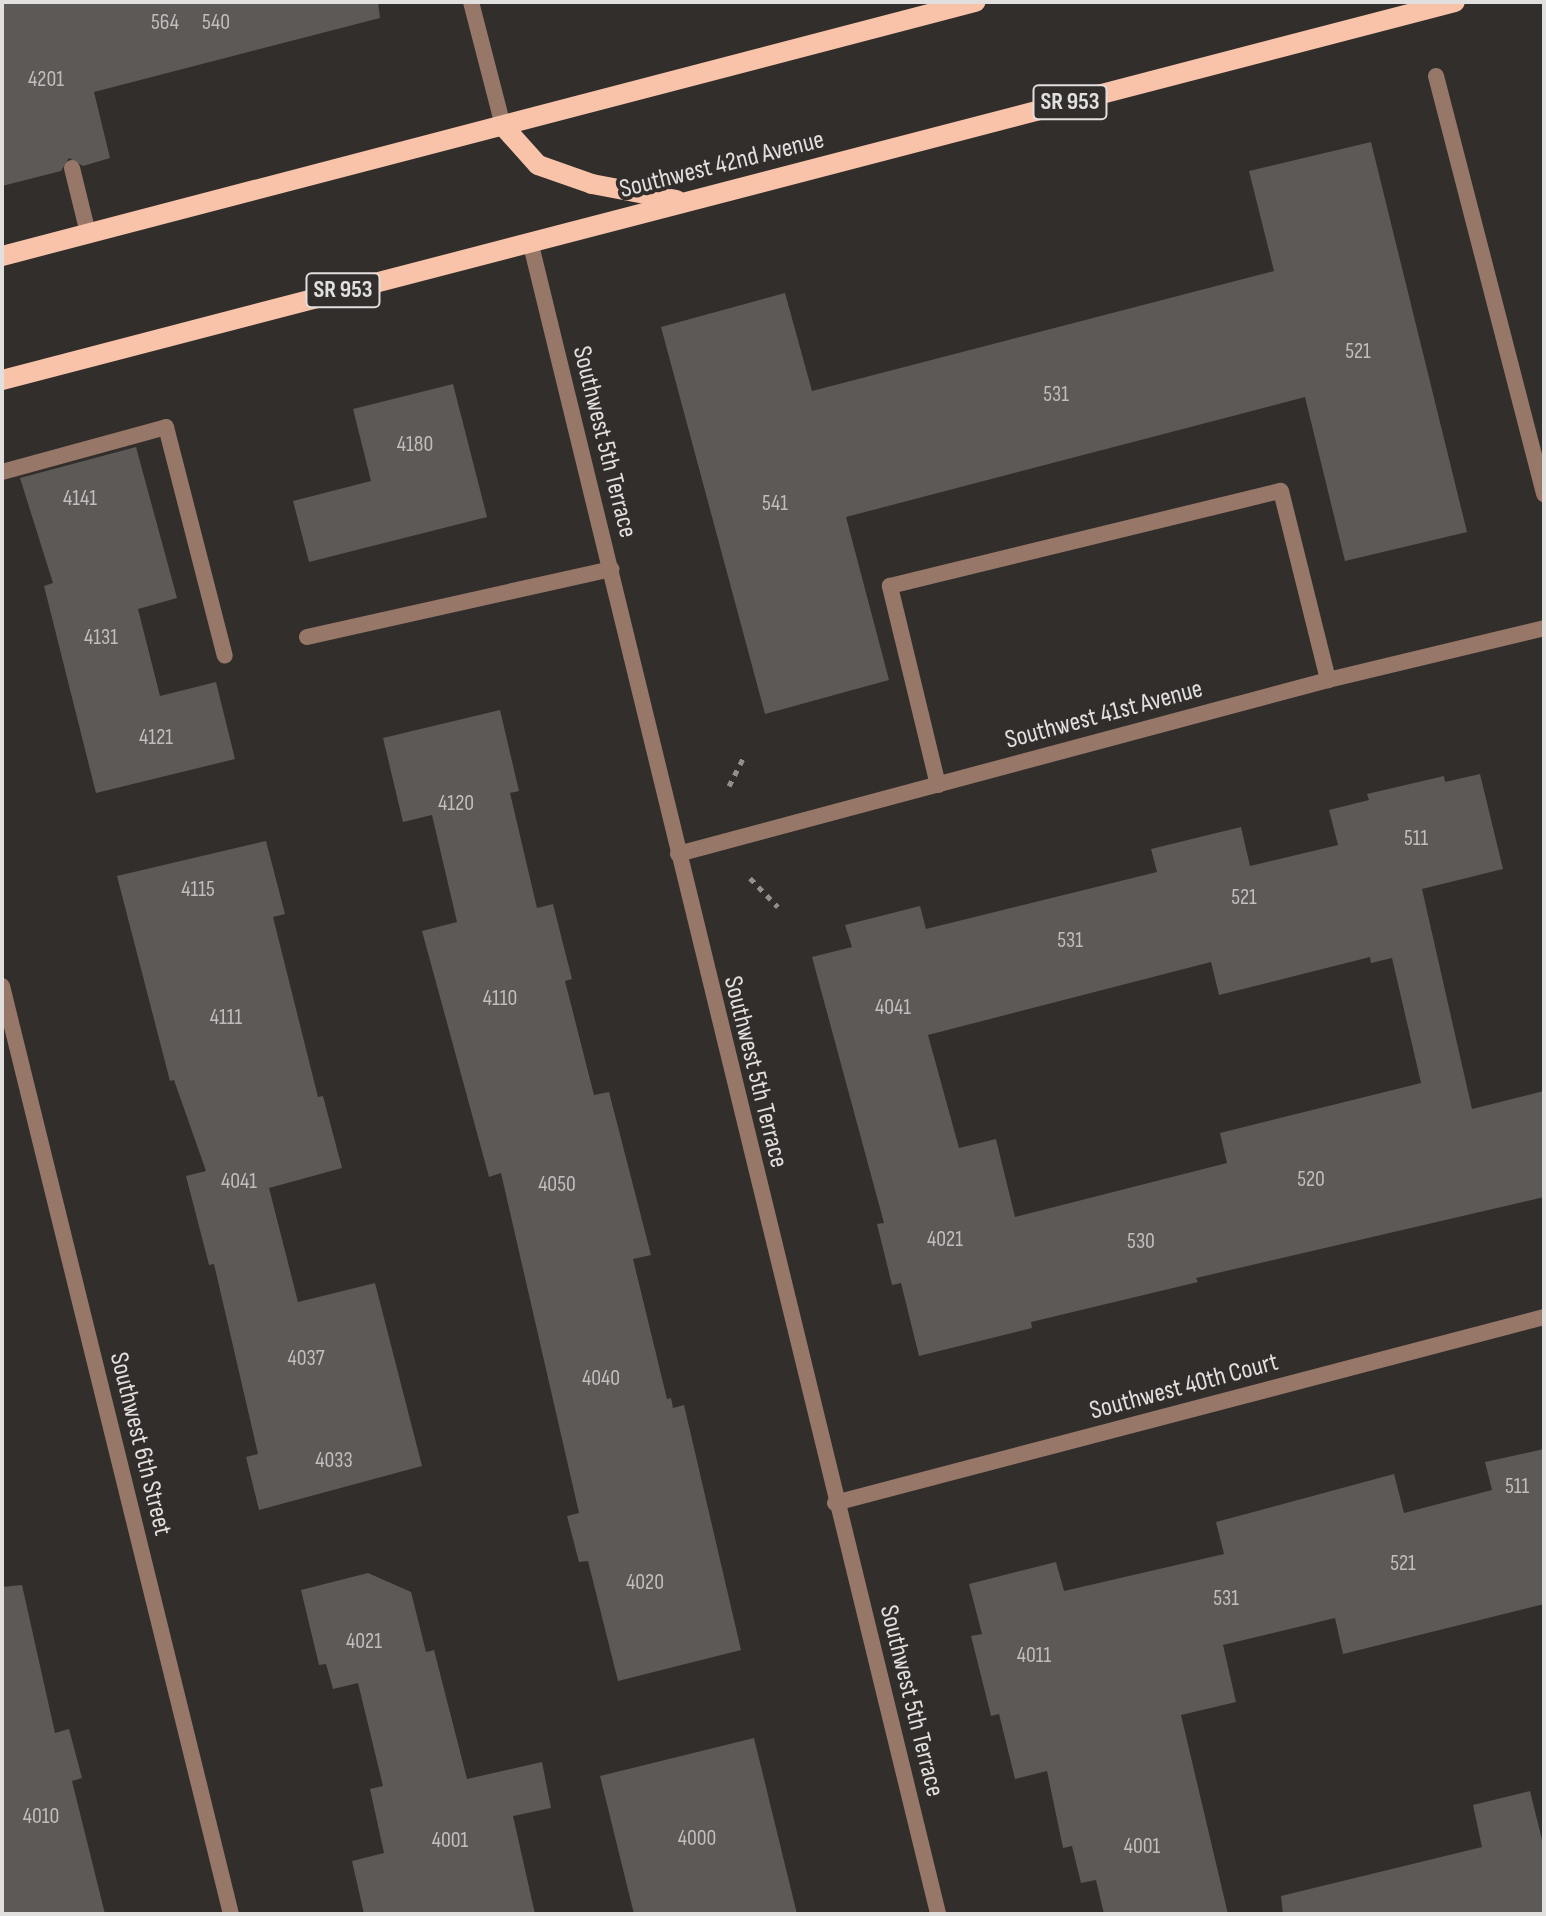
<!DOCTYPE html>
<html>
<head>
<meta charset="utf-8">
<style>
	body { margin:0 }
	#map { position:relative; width:1546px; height:1916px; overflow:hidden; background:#322e2c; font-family:"Sofia Sans Condensed",sans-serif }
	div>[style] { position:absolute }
	.building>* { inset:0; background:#5d5957 }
	.path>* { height:5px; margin-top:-2.5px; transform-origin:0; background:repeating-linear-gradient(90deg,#928f8d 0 6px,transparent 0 12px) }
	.service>* { height:16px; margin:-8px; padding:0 8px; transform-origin:8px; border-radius:8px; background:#977768 }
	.minor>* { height:16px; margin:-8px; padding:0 8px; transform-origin:8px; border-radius:8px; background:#977768 }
	.primary>* { height:20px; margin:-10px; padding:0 10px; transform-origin:10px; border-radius:10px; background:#f8c3a9 }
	span { translate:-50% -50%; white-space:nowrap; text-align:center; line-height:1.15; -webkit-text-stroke:8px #322e2c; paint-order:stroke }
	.number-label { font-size:22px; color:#c1bebd }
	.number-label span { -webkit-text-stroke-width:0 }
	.shield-label span { padding:2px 6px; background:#322e2c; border:2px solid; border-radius:6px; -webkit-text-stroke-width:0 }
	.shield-label { font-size:24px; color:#e2e0df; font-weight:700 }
	.street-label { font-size:26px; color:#e2e0df }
	.frame { position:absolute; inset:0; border:4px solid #e2e0df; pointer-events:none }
</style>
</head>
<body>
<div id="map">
	<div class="building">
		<i style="clip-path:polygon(2px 2px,378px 2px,380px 18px,94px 92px,110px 158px,83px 166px,69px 158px,61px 171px,2px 186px)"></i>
		<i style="clip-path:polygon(1371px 142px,1467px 532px,1345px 561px,1305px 397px,846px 517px,889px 680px,765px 714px,661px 327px,785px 293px,812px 391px,1274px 271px,1249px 171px)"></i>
		<i style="clip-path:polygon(453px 384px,487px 517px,309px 562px,293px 501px,371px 481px,353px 409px)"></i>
		<i style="clip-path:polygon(136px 447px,177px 598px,138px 609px,160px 696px,216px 682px,235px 759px,96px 793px,44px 586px,53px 583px,20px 478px)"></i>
		<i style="clip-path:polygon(500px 710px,519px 791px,510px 793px,537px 908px,553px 904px,572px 979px,565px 981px,594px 1095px,609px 1092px,651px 1255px,633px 1259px,667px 1399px,671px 1398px,673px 1408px,684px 1405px,741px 1650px,618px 1681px,588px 1561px,579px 1562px,567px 1516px,579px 1513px,501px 1173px,489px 1177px,422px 931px,457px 922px,432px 815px,403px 822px,383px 738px)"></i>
		<i style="clip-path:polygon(evenodd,1480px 774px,1503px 869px,1422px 889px,1472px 1109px,1544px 1091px,1544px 1197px,1196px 1278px,1198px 1282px,1031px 1322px,1032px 1328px,919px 1356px,901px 1283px,892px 1285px,877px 1224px,884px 1223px,812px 957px,852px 947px,845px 925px,920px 906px,926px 929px,1157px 872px,1151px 849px,1241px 827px,1250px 866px,1338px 845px,1329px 810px,1369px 800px,1367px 794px,1444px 776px,1445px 782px,1480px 774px,1370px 957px,1371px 963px,1392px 958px,1421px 1083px,1220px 1133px,1227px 1163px,1015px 1217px,996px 1139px,959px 1148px,928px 1035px,1211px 962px,1219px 995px,1370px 957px)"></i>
		<i style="clip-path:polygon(266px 841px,285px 914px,273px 917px,318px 1097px,323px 1096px,342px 1168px,269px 1188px,298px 1302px,375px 1283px,422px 1466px,259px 1510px,246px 1457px,258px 1454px,214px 1264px,209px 1265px,186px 1176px,206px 1171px,174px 1080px,170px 1081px,117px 876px)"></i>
		<i style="clip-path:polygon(1544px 1449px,1544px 1604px,1343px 1654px,1335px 1618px,1223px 1645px,1236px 1702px,1181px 1715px,1228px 1914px,1104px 1914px,1096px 1880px,1081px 1883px,1072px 1846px,1063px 1848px,1047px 1771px,1015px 1779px,999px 1714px,991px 1716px,971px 1636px,982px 1634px,969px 1584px,1056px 1562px,1064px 1591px,1224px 1554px,1216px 1522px,1394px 1474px,1404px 1513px,1492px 1490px,1485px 1462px)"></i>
		<i style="clip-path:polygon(368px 1573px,411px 1592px,426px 1652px,434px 1650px,467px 1779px,542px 1762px,551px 1808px,513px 1816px,535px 1914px,364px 1914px,352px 1861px,384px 1853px,370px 1789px,383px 1786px,358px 1683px,333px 1689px,326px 1664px,319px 1665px,301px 1590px)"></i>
		<i style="clip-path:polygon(22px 1585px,55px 1733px,69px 1729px,82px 1778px,72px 1781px,105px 1914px,2px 1914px,2px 1587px)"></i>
		<i style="clip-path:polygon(754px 1738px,797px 1914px,634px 1914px,600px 1776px)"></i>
		<i style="clip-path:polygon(1530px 1791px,1544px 1848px,1544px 1914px,1283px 1914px,1281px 1896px,1482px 1847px,1473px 1805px)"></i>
	</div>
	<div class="path">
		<i style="left:729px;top:786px;width:33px;rotate:-63deg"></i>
		<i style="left:750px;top:878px;width:40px;rotate:46deg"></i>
	</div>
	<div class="service">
		<i style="left:1436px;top:76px;width:432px;rotate:75.5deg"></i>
		<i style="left:72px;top:168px;width:67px;rotate:76.2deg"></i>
		<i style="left:2px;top:472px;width:170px;rotate:-15.3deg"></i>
		<i style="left:166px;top:427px;width:236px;rotate:75.6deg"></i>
		<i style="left:307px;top:637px;width:312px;rotate:-12.6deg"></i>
		<i style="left:938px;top:785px;width:205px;rotate:-103.6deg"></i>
		<i style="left:890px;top:586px;width:402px;rotate:-13.7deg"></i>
		<i style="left:1281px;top:491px;width:195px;rotate:76deg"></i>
	</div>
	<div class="minor">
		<i style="left:471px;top:2px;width:128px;rotate:75.5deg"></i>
		<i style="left:530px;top:241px;width:1722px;rotate:76.29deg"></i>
		<i style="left:678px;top:854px;width:673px;rotate:-14.99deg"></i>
		<i style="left:1328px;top:680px;width:222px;rotate:-13.5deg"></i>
		<i style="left:2px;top:986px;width:956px;rotate:76.14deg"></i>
		<i style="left:835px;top:1503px;width:733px;rotate:-14.7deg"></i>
	</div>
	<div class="primary">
		<i style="left:503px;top:126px;width:52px;rotate:48.1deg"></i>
		<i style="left:538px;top:165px;width:57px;rotate:19.4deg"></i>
		<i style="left:592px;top:184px;width:86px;rotate:10.7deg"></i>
		<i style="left:2px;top:256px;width:1006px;rotate:-14.63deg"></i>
		<i style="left:2px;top:380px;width:1501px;rotate:-14.58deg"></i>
	</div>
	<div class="number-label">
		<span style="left:165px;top:23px">564</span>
		<span style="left:216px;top:23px">540</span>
		<span style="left:46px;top:80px">4201</span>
		<span style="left:1358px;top:352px">521</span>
		<span style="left:1056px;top:395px">531</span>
		<span style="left:415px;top:445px">4180</span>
		<span style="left:80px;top:499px">4141</span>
		<span style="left:775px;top:504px">541</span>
		<span style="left:101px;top:638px">4131</span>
		<span style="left:156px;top:738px">4121</span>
		<span style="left:456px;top:804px">4120</span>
		<span style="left:1416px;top:839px">511</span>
		<span style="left:198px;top:890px">4115</span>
		<span style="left:1244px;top:898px">521</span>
		<span style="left:1070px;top:941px">531</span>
		<span style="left:500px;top:999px">4110</span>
		<span style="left:893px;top:1008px">4041</span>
		<span style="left:226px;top:1018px">4111</span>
		<span style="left:1311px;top:1180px">520</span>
		<span style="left:239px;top:1182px">4041</span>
		<span style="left:557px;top:1185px">4050</span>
		<span style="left:945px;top:1240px">4021</span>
		<span style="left:1141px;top:1242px">530</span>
		<span style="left:306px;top:1359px">4037</span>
		<span style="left:601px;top:1379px">4040</span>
		<span style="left:334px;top:1461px">4033</span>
		<span style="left:1517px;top:1487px">511</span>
		<span style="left:1403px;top:1564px">521</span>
		<span style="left:645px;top:1583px">4020</span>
		<span style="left:1226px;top:1599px">531</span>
		<span style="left:364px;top:1642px">4021</span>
		<span style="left:1034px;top:1656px">4011</span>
		<span style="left:41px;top:1817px">4010</span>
		<span style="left:697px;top:1839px">4000</span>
		<span style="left:450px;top:1841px">4001</span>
		<span style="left:1142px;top:1847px">4001</span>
	</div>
	<div class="shield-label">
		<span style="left:1070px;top:102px">SR 953</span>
		<span style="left:343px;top:290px">SR 953</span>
	</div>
	<div class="street-label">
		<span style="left:722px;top:165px;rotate:-14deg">Southwest 42nd Avenue</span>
		<span style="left:604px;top:442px;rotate:76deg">Southwest 5th Terrace</span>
		<span style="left:1104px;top:715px;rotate:-15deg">Southwest 41st Avenue</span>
		<span style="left:755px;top:1072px;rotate:76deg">Southwest 5th Terrace</span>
		<span style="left:1184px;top:1387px;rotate:-15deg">Southwest 40th Court</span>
		<span style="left:140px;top:1444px;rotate:76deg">Southwest 6th Street</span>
		<span style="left:911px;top:1701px;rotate:76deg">Southwest 5th Terrace</span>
	</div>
	<div class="frame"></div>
</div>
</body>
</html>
